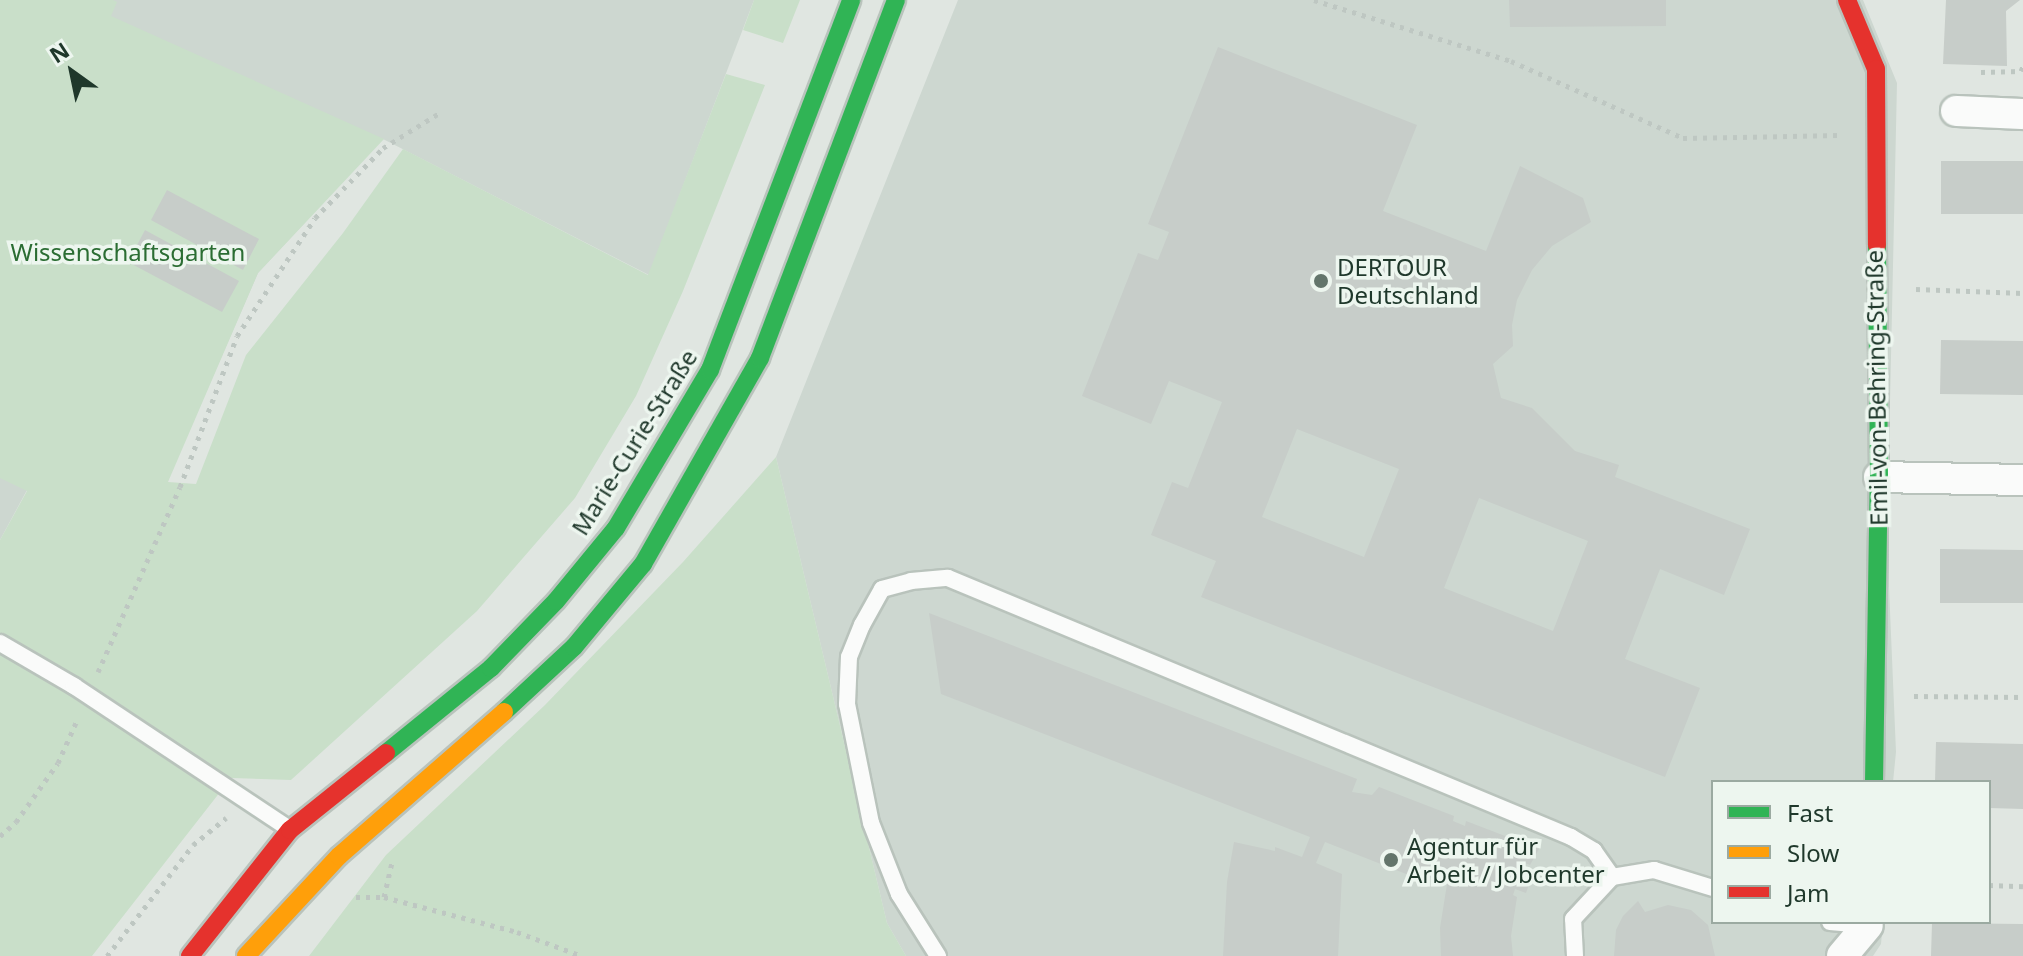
<!DOCTYPE html>
<html>
<head>
<meta charset="utf-8">
<style>
	body { margin:0 }
	#map { position:relative; width:2023px; height:956px; overflow:hidden; background:#e0e6e1; font-family:"Noto Sans",sans-serif }
	div>[style] { position:absolute }
	.built>* { inset:0; background:#cdd7d0 }
	.green>* { inset:0; background:#c9dfc9 }
	.building>* { inset:0; background:#c7cdc9 }
	.path>* { height:5px; margin-top:-2.5px; transform-origin:0; background:repeating-linear-gradient(90deg,#bec7c2 0 4px,transparent 0 10px) }
	.roads { filter:drop-shadow(2px 0 #b9c3bc) drop-shadow(-2px 0 #b9c3bc) drop-shadow(0 2px #b9c3bc) drop-shadow(0 -2px #b9c3bc) }
	.lane>* { height:16px; margin:-8px; padding:0 8px; transform-origin:8px; border-radius:8px; background:#fafbfa }
	.street>* { height:30px; margin:-15px; padding:0 15px; transform-origin:15px; border-radius:15px; background:#fafbfa }
	.fast>* { height:18px; margin:-9px; padding:0 9px; transform-origin:9px; border-radius:9px; background:#30b455 }
	.slow>* { height:18px; margin:-9px; padding:0 9px; transform-origin:9px; border-radius:9px; background:#ff9f0a }
	.jam>* { height:18px; margin:-9px; padding:0 9px; transform-origin:9px; border-radius:9px; background:#e5322d }
	.dots>* { width:22px; height:22px; translate:-50% -50%; box-sizing:border-box; border:4px solid #edf6ef; border-radius:50% }
	span { translate:-50% -50%; white-space:nowrap; text-align:center; line-height:1.15; -webkit-text-stroke:7px #edf6ef; paint-order:stroke }
	.park-label { font-size:24px; color:#2b6d33 }
	.poi-label { font-size:24px; color:#1f382b }
	.left { translate:0 -50%; text-align:left }
	.street-label { font-size:24px; color:#1f382b }
	.legend { position:absolute; left:1711px; top:780px; width:280px; height:144px; box-sizing:border-box; background:#edf6ef; border:2px solid #9baaa1; margin:0; padding:10px 14px; list-style:none; font-size:24px; color:#1f382b }
	.legend li { display:flex; align-items:center; gap:16px; height:40px }
	.legend b { width:40px; border:2px solid #9baaa1 }
	.north { position:absolute; left:32px; top:32px; width:80px; height:80px; -webkit-text-stroke:6px #edf6ef; paint-order:stroke; rotate:327deg; font-size:22px; font-weight:700; line-height:32px; text-align:center; color:#1f382b }
	.north::after { content:''; display:block; margin:auto; width:28px; height:36px; background:#1f382b; clip-path:polygon(50% 0,100% 100%,50% 72%,0 100%) }
</style>
</head>
<body>
<div id="map">
	<div class="built">
		<i style="clip-path:polygon(0 0,754px 0,649px 275px,383px 139px,258px 273px,167px 482px,27px 490px,0 540px)"></i>
		<i style="clip-path:polygon(958px 0,1863px 0,1897px 83px,1887px 540px,1896px 752px,1893px 782px,1713px 782px,1713px 922px,1883px 922px,1881px 944px,1873px 956px,906px 956px,887px 923px,776px 457px)"></i>
	</div>
	<div class="green">
		<i style="clip-path:polygon(0 0,113px 0,117px 2px,111px 16px,384px 139px,258px 273px,168px 482px,196px 484px,246px 355px,343px 233px,403px 149px,648px 275px,726px 74px,765px 85px,683px 291px,636px 396px,575px 498px,477px 611px,291px 780px,231px 778px,92px 956px,0 956px,0 540px,27px 491px,0 478px)"></i>
		<i style="clip-path:polygon(754px 0,800px 0,783px 43px,743px 30px)"></i>
		<i style="clip-path:polygon(776px 457px,887px 923px,906px 956px,309px 956px,386px 855px,545px 705px,683px 562px)"></i>
	</div>
	<div class="building">
		<i style="clip-path:polygon(1509px 0,1666px 0,1666px 26px,1510px 27px)"></i>
		<i style="clip-path:polygon(1946px 0,2020px 0,2006px 11px,2007px 66px,1943px 64px)"></i>
		<i style="clip-path:polygon(evenodd,1218px 47px,1417px 125px,1383px 211px,1486px 251px,1520px 166px,1583px 198px,1591px 222px,1552px 246px,1532px 270px,1517px 300px,1512px 325px,1513px 346px,1493px 364px,1501px 398px,1532px 408px,1575px 451px,1619px 465px,1615px 477px,1750px 529px,1724px 595px,1660px 569px,1625px 659px,1700px 688px,1665px 777px,1201px 597px,1216px 561px,1151px 535px,1172px 482px,1188px 488px,1222px 402px,1169px 381px,1151px 424px,1082px 396px,1138px 253px,1158px 260px,1169px 232px,1148px 224px,1218px 47px,1297px 429px,1399px 469px,1364px 557px,1262px 517px,1297px 429px,1218px 47px,1479px 498px,1588px 541px,1553px 631px,1444px 588px,1479px 498px)"></i>
		<i style="clip-path:polygon(1941px 161px,2023px 161px,2023px 214px,1941px 214px)"></i>
		<i style="clip-path:polygon(167px 190px,259px 239px,243px 270px,151px 220px)"></i>
		<i style="clip-path:polygon(145px 230px,239px 281px,222px 312px,128px 262px)"></i>
		<i style="clip-path:polygon(1941px 340px,2023px 341px,2023px 395px,1940px 394px)"></i>
		<i style="clip-path:polygon(1940px 549px,2023px 550px,2023px 603px,1940px 603px)"></i>
		<i style="clip-path:polygon(929px 613px,1357px 779px,1352px 792px,1372px 795px,1379px 787px,1454px 816px,1453px 821px,1465px 826px,1466px 821px,1539px 849px,1530px 865px,1525px 863px,1522px 869px,1533px 873px,1526px 893px,1515px 889px,1513px 895px,1517px 897px,1511px 936px,1513px 956px,1441px 956px,1440px 928px,1447px 884px,1431px 877px,1429px 883px,1325px 842px,1316px 863px,1342px 874px,1338px 956px,1223px 956px,1227px 882px,1234px 842px,1275px 851px,1275px 847px,1302px 857px,1310px 837px,941px 694px)"></i>
		<i style="clip-path:polygon(1936px 742px,2023px 744px,2023px 809px,1989px 808px,1989px 782px,1935px 782px)"></i>
		<i style="clip-path:polygon(1638px 901px,1645px 912px,1668px 905px,1691px 910px,1708px 925px,1715px 956px,1614px 956px,1616px 930px,1623px 916px)"></i>
		<i style="clip-path:polygon(1932px 923px,2023px 924px,2023px 956px,1931px 956px)"></i>
	</div>
	<div class="path">
		<i style="left:1314px;top:0;width:206px;rotate:17.2deg"></i>
		<i style="left:1511px;top:61px;width:188px;rotate:24.1deg"></i>
		<i style="left:1683px;top:138px;width:155px;rotate:-1.1deg"></i>
		<i style="left:1981px;top:72px;width:40px;rotate:-1.4deg"></i>
		<i style="left:2021px;top:71px;width:5px;rotate:-68deg"></i>
		<i style="left:1916px;top:289px;width:107px;rotate:2.1deg"></i>
		<i style="left:98px;top:672px;width:202px;rotate:-66.1deg"></i>
		<i style="left:180px;top:487px;width:161px;rotate:-69.3deg"></i>
		<i style="left:237px;top:336px;width:141px;rotate:-56.5deg"></i>
		<i style="left:315px;top:218px;width:98px;rotate:-45.8deg"></i>
		<i style="left:383px;top:148px;width:68px;rotate:-31.8deg"></i>
		<i style="left:1914px;top:696px;width:109px;rotate:0.5deg"></i>
		<i style="left:0;top:836px;width:21px;rotate:-41deg"></i>
		<i style="left:16px;top:822px;width:72px;rotate:-54.6deg"></i>
		<i style="left:58px;top:763px;width:49px;rotate:-66deg"></i>
		<i style="left:1989px;top:885px;width:34px;rotate:2deg"></i>
		<i style="left:356px;top:897px;width:28px"></i>
		<i style="left:384px;top:897px;width:138px;rotate:14.7deg"></i>
		<i style="left:517px;top:932px;width:69px;rotate:20.3deg"></i>
		<i style="left:384px;top:897px;width:35px;rotate:-77deg"></i>
		<i style="left:107px;top:956px;width:140px;rotate:-52.2deg"></i>
		<i style="left:193px;top:845px;width:43px;rotate:-39.3deg"></i>
	</div>
	<div class="roads">
		<div class="lane">
			<i style="left:0;top:643px;width:86px;rotate:30.2deg"></i>
			<i style="left:74px;top:686px;width:258px;rotate:33.6deg"></i>
			<i style="left:1830px;top:922px;width:38px;rotate:5deg"></i>
			<i style="left:938px;top:956px;width:73px;rotate:-122.2deg"></i>
			<i style="left:899px;top:894px;width:76px;rotate:-111.5deg"></i>
			<i style="left:871px;top:823px;width:121px;rotate:-101.4deg"></i>
			<i style="left:847px;top:704px;width:47px;rotate:-87.6deg"></i>
			<i style="left:849px;top:657px;width:35px;rotate:-68deg"></i>
			<i style="left:862px;top:625px;width:41px;rotate:-60.9deg"></i>
			<i style="left:882px;top:589px;width:30px;rotate:-15deg"></i>
			<i style="left:911px;top:581px;width:37px;rotate:-5deg"></i>
			<i style="left:948px;top:578px;width:675px;rotate:22.57deg"></i>
			<i style="left:1571px;top:837px;width:27px;rotate:31deg"></i>
			<i style="left:1594px;top:851px;width:32px;rotate:55deg"></i>
			<i style="left:1575px;top:956px;width:37px;rotate:-93deg"></i>
			<i style="left:1573px;top:919px;width:57px;rotate:-47.1deg"></i>
			<i style="left:1612px;top:877px;width:43px;rotate:-9.5deg"></i>
			<i style="left:1654px;top:870px;width:62px;rotate:17deg"></i>
		</div>
		<div class="street">
			<i style="left:1956px;top:111px;width:67px;rotate:2.6deg"></i>
			<i style="left:1879px;top:477px;width:144px;rotate:1.2deg"></i>
			<i style="left:1842px;top:956px;width:40px;rotate:-50deg"></i>
		</div>
		<div class="fast">
			<i style="left:504px;top:712px;width:96px;rotate:-42.9deg"></i>
			<i style="left:574px;top:647px;width:108px;rotate:-50.3deg"></i>
			<i style="left:643px;top:564px;width:237px;rotate:-60.4deg"></i>
			<i style="left:760px;top:358px;width:383px;rotate:-69.2deg"></i>
			<i style="left:386px;top:753px;width:135px;rotate:-39deg"></i>
			<i style="left:491px;top:668px;width:93px;rotate:-45.9deg"></i>
			<i style="left:556px;top:601px;width:94px;rotate:-50.6deg"></i>
			<i style="left:616px;top:528px;width:184px;rotate:-59.3deg"></i>
			<i style="left:710px;top:370px;width:396px;rotate:-69.1deg"></i>
			<i style="left:1874px;top:782px;width:305px;rotate:-89.1deg"></i>
			<i style="left:1879px;top:477px;width:232px;rotate:-90.5deg"></i>
		</div>
		<div class="slow">
			<i style="left:246px;top:956px;width:137px;rotate:-47.1deg"></i>
			<i style="left:339px;top:856px;width:219px;rotate:-41.1deg"></i>
		</div>
		<div class="jam">
			<i style="left:1847px;top:0;width:75px;rotate:67.2deg"></i>
			<i style="left:1876px;top:69px;width:176px;rotate:89.7deg"></i>
			<i style="left:190px;top:956px;width:161px;rotate:-51.6deg"></i>
			<i style="left:290px;top:830px;width:123px;rotate:-38.7deg"></i>
		</div>
	</div>
	<div class="dots">
		<i style="left:1321px;top:281px;background:#63756b"></i>
		<i style="left:1391px;top:860px;background:#63756b"></i>
	</div>
	<div class="park-label">
		<span style="left:128px;top:252px">Wissenschaftsgarten</span>
	</div>
	<div class="poi-label">
		<span class="left" style="left:1337px;top:281px">DERTOUR<br>Deutschland</span>
		<span class="left" style="left:1407px;top:860px">Agentur für<br>Arbeit / Jobcenter</span>
	</div>
	<div class="street-label">
		<span style="left:1876px;top:388px;rotate:-91deg">Emil-von-Behring-Straße</span>
		<span style="left:634px;top:442px;rotate:-58deg">Marie-Curie-Straße</span>
	</div>
	<ul class="legend">
	<li><b style="height:10px;background:#30b455"></b>Fast</li>
	<li><b style="height:10px;background:#ff9f0a"></b>Slow</li>
	<li><b style="height:10px;background:#e5322d"></b>Jam</li>
	</ul>
	<div class="north">N</div>
</div>
</body>
</html>
